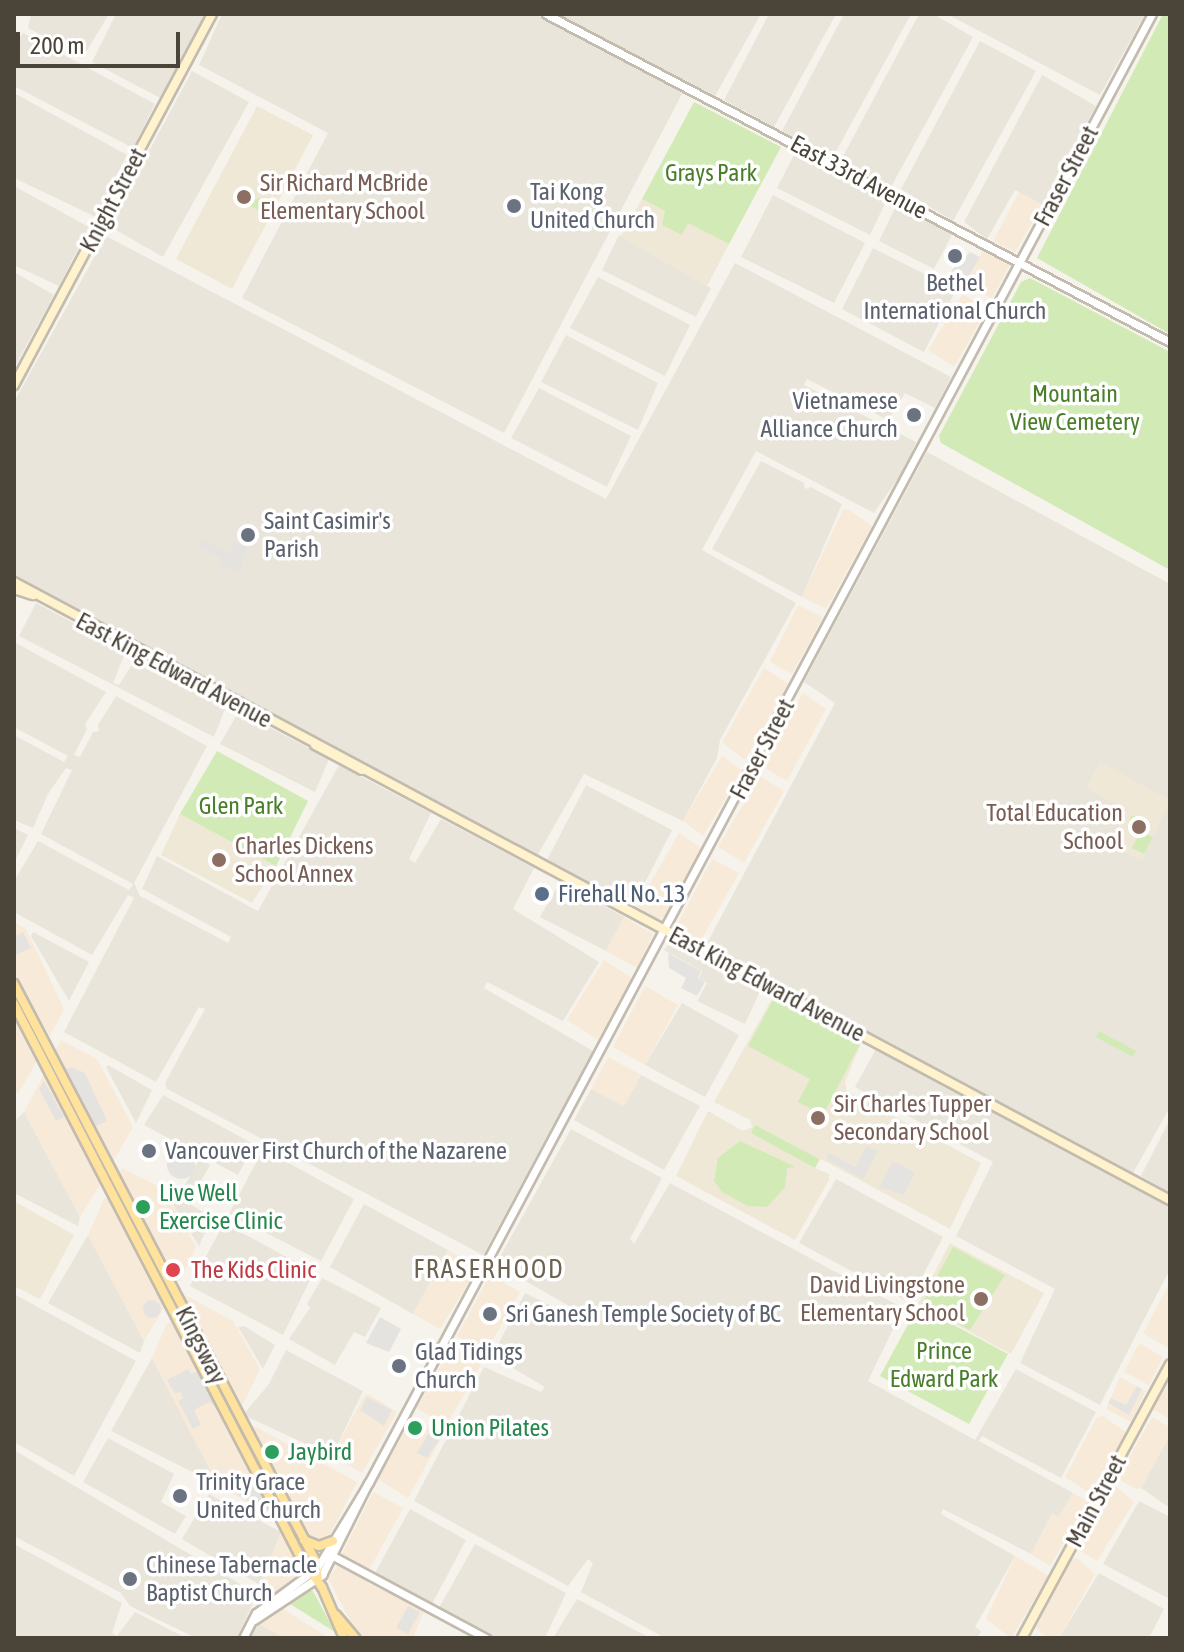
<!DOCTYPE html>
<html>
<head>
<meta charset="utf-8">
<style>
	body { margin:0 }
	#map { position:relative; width:1184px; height:1652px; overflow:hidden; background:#f6f3ec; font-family:"Asap Condensed",sans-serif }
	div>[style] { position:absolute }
	.residential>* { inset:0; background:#eae5da }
	.commercial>* { inset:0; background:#f7ead8 }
	.education>* { inset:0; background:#efe8d6 }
	.green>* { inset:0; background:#d2eab5 }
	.parking>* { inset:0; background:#e5e3e0 }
	.round { border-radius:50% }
	.roads { filter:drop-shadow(2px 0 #c2bbae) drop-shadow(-2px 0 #c2bbae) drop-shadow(0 2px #c2bbae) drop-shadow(0 -2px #c2bbae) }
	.tertiary>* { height:7px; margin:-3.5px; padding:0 3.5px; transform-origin:3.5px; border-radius:3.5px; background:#fff }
	.secondary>* { height:8px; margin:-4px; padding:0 4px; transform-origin:4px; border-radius:4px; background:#fff3cd }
	.primary>* { height:8px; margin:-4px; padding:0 4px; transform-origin:4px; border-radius:4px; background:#ffe39c }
	.dots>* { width:22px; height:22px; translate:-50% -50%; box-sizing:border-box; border:4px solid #fff; border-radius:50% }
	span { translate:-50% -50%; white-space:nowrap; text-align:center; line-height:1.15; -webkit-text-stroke:7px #fff; paint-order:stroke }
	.park-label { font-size:24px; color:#4a7f2a }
	.street-label { font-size:24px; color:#4b4439 }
	.education-label { font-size:24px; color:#785e54 }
	.left { translate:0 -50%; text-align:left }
	.right { translate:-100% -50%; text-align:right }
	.worship-label { font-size:24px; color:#5b616d }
	.service-label { font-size:24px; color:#4e5e75 }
	.leisure-label { font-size:24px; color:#27864d }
	.health-label { font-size:24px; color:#be3a42 }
	.neighbourhood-label { font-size:26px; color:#6e6250; letter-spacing:2px }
	.frame { position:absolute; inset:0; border:16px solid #4b4439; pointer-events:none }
	.scale { position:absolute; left:16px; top:32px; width:164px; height:36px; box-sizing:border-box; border:4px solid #4b4439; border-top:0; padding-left:10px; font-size:24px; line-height:28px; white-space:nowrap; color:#4b4439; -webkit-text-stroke:6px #fff; paint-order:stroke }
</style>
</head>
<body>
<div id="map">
	<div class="residential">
		<i style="clip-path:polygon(31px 14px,109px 14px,83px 57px,28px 28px)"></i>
		<i style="clip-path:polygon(116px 14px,205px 14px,160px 98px,92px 62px)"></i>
		<i style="clip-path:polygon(222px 14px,535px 14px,683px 92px,504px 433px,242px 298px,328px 133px,199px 65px)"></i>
		<i style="clip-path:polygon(557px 14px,761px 14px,715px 96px)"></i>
		<i style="clip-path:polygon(769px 14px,836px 14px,774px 127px,724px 100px)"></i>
		<i style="clip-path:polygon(844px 14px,911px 14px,833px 157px,782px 131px)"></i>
		<i style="clip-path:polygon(919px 14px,933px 14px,973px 37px,891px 187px,841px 160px)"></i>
		<i style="clip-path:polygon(947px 14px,1145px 14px,1100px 95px)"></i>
		<i style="clip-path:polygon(23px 33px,155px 104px,133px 148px,14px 86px,14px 45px)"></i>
		<i style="clip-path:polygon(980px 41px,1036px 71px,953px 221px,901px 189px)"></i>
		<i style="clip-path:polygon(192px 71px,249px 102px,163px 257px,109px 226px)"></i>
		<i style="clip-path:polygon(1042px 75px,1096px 106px,1043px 205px,1015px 190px,987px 239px,964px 222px)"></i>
		<i style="clip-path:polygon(14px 93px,127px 155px,96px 217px,14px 178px)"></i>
		<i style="clip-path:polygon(796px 151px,887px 199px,870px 235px,777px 188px)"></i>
		<i style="clip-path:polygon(14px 186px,89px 227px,59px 286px,14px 265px)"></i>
		<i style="clip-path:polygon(773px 195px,865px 243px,834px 303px,741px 257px)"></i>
		<i style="clip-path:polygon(897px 204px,953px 233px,934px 269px,879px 241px)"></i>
		<i style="clip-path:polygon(619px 235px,711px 288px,696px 317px,602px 270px)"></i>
		<i style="clip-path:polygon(106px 236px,606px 499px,735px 263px,951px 377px,935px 408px,905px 393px,888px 420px,807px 379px,804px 385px,916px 442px,905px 468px,874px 513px,756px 451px,702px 550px,796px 603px,720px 740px,717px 758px,683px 821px,584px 774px,537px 856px,14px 579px,14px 402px)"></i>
		<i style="clip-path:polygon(873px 248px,956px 290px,924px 352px,842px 309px)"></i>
		<i style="clip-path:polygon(14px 272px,54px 295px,14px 368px)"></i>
		<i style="clip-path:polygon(598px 277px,690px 325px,665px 376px,570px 328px)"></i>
		<i style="clip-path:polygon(566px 335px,658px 383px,638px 430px,541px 382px)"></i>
		<i style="clip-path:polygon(539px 388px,631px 436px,607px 487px,511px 438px)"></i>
		<i style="clip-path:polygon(927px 452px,1170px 584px,1170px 1107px,1133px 1173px,706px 945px,835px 703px,804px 682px)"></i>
		<i style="clip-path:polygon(761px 461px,804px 483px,805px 489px,811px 487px,842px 504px,802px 597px,712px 549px)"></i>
		<i style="clip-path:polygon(36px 603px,126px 651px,113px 683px,119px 685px,137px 657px,227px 704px,214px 737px,19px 636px)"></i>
		<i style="clip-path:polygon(14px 642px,106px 692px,85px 724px,87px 729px,74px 755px,80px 757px,93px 732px,99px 731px,98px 725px,116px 696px,207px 746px,134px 883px,140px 896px,228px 943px,231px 937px,142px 889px,157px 856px,258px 911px,339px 765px,431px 813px,409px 859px,415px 863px,441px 819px,534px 868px,513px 909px,599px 962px,563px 1021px,487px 982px,484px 988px,593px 1051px,483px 1255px,167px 1089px,165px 1083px,205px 1009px,199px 1007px,156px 1082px,64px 1032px,134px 898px,128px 895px,92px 955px,14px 912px,14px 881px,38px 841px,129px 890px,133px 884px,41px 834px,72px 770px,66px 768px,48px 794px,33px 828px,14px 820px,14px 735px,64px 762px,68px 756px,14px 727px)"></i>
		<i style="clip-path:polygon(239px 711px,329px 759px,315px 792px,220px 744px)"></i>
		<i style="clip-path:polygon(586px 785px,672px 830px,633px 906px,547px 860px)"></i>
		<i style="clip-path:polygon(14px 828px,28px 835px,14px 863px)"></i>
		<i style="clip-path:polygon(560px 882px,624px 917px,606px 951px,540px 917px)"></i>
		<i style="clip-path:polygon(33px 932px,89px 962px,69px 1001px,31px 936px)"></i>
		<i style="clip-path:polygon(669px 943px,761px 989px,745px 1024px,697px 1001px,707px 983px,699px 978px,702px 971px,664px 950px)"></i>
		<i style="clip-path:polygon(682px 1003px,739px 1035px,705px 1097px,645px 1065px)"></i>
		<i style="clip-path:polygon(876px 1049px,1170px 1207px,1170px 1269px,1100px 1405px,1020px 1363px,1055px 1289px,956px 1236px,993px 1162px,855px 1087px)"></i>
		<i style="clip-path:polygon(108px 1065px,152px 1090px,136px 1123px,106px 1067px)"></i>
		<i style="clip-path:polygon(641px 1075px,700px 1106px,664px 1170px,574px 1120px,591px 1089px,624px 1106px)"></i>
		<i style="clip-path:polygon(163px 1095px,250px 1142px,252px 1149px,238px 1175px,144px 1125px)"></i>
		<i style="clip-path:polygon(24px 1112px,80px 1217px,78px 1226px,14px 1193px,14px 1122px)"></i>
		<i style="clip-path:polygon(1170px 1119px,1170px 1193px,1141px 1176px)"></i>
		<i style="clip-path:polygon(571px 1129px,662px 1178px,630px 1239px,634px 1244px,670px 1183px,903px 1308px,868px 1381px,975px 1440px,1016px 1369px,1096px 1412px,1061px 1478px,982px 1436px,979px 1441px,1073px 1493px,1059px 1517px,1052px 1514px,1031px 1554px,943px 1509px,941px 1514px,1015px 1556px,975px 1627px,981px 1631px,977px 1638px,665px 1638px,581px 1592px,593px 1563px,588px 1559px,568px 1586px,414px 1501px,484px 1367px,541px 1392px,545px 1387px,492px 1356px,525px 1293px,582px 1321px,583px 1326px,600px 1325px,596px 1316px,585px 1315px,496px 1264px)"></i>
		<i style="clip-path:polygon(263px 1149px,354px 1199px,321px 1261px,229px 1214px)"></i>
		<i style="clip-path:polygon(199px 1159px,210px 1165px,193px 1195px,183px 1189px)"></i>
		<i style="clip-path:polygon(836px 1179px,943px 1237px,909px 1302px,799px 1243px)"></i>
		<i style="clip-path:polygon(174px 1195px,212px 1217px,199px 1246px,169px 1198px)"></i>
		<i style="clip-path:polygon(364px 1204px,448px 1250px,413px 1314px,330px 1267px)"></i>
		<i style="clip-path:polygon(224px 1223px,314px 1272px,283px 1335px,190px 1286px)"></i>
		<i style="clip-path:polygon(88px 1235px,144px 1341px,140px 1353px,48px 1303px)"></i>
		<i style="clip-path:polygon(322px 1278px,381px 1308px,365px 1337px,354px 1332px,335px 1365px,289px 1339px,310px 1308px,307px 1304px)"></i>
		<i style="clip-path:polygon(14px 1294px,136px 1361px,74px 1476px,14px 1442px)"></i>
		<i style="clip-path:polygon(244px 1326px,275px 1345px,263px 1369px,238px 1327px)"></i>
		<i style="clip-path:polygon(286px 1350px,363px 1391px,332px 1456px,243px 1415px,269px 1384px)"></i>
		<i style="clip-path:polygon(152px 1358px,217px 1483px,218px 1485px,111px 1431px)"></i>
		<i style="clip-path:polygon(1170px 1435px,1170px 1508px,1141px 1488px)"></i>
		<i style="clip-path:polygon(108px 1438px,174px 1474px,161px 1502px,186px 1516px,175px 1534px,83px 1482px)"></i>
		<i style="clip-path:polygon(14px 1450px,257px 1594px,237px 1638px,196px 1638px,130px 1606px,121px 1593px,14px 1536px)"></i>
		<i style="clip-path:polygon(209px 1494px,281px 1532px,260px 1585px,182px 1539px)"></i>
		<i style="clip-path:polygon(1139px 1501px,1170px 1517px,1170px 1599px,1103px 1564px)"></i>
		<i style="clip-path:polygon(410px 1509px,466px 1540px,432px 1604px,375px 1573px)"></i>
		<i style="clip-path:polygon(14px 1544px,122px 1603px,112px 1633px,117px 1636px,135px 1612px,186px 1638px,14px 1638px)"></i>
		<i style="clip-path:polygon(475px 1544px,566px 1593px,545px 1638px,494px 1638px,439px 1608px)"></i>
		<i style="clip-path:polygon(1099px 1573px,1164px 1609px,1149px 1638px,1059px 1638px)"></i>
		<i style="clip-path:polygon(577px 1599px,579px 1600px,650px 1638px,553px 1638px)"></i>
		<i style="clip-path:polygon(259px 1624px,285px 1638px,249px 1638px)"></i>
	</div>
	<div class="commercial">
		<i style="clip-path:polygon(1019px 192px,1043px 205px,1015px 252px,993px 241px)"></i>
		<i style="clip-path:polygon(984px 249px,1010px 265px,992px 298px,965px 285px)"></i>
		<i style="clip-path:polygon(963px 294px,987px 310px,954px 367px,928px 350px)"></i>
		<i style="clip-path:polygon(848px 509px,872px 526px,826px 609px,802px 597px,843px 510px)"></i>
		<i style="clip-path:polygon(798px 605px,823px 617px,792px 674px,770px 662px)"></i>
		<i style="clip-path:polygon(764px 668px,790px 685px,745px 760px,722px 742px)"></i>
		<i style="clip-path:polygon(803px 693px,826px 709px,787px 781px,760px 765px)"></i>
		<i style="clip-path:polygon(722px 756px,742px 771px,703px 836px,683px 821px)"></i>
		<i style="clip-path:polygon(760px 776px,784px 791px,744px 863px,718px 847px)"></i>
		<i style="clip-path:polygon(679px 833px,701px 848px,664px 917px,658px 919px,637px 906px)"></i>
		<i style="clip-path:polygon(712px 859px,739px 873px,700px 942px,676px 927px)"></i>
		<i style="clip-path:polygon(624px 917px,653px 934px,637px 968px,606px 951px)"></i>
		<i style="clip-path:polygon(14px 922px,26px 929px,64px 1009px,50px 1036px,14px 975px)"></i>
		<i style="clip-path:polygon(604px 960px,632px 978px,598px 1040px,567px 1020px)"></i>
		<i style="clip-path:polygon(645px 986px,678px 1005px,645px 1065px,613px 1047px)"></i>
		<i style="clip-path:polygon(14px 1014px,38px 1059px,18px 1094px,14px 1089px)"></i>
		<i style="clip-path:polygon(61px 1040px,97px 1059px,133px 1127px,114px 1160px,54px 1052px)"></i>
		<i style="clip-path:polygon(608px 1057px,641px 1075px,624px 1106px,591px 1089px)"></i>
		<i style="clip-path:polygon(44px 1074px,102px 1181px,80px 1217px,24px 1112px)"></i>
		<i style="clip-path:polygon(122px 1168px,166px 1190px,196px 1247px,180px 1281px,171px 1278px,118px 1176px)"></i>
		<i style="clip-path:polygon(109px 1198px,165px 1306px,144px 1341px,88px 1235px,104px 1199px)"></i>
		<i style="clip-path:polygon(448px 1250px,478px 1267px,440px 1329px,413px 1314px)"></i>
		<i style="clip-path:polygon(490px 1275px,520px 1292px,485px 1353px,457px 1336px)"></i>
		<i style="clip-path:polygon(1170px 1282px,1170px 1347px,1168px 1348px,1143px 1333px)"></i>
		<i style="clip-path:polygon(187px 1296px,233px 1321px,260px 1369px,242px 1406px,182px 1298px)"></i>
		<i style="clip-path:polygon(173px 1321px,272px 1508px,270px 1515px,218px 1485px,152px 1358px,167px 1323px)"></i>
		<i style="clip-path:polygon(1139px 1343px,1163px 1357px,1149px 1385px,1124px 1372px)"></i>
		<i style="clip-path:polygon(451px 1347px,482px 1363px,446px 1426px,417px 1408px)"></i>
		<i style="clip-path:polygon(1120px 1377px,1146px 1391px,1131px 1422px,1106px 1409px)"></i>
		<i style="clip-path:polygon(1170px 1379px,1170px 1420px,1153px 1409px)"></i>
		<i style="clip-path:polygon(369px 1394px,397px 1412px,362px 1473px,332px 1456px,364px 1396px)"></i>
		<i style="clip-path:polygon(1103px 1416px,1127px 1433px,1091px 1494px,1065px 1477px,1097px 1417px)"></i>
		<i style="clip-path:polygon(1152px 1417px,1170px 1427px,1170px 1435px,1141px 1488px,1136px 1489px,1121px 1481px,1120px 1474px)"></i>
		<i style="clip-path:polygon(412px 1419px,442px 1437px,408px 1498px,378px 1479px)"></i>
		<i style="clip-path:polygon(254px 1426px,357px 1482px,327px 1540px,307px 1537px,251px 1431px)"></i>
		<i style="clip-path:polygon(1115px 1486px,1134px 1502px,1097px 1561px,1077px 1549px)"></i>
		<i style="clip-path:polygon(373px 1492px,403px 1508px,369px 1570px,342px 1554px)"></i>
		<i style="clip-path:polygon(1073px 1493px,1088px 1502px,1050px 1566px,1031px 1554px,1052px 1514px,1059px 1517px)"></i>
		<i style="clip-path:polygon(281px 1532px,304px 1574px,275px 1595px,260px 1585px)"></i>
		<i style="clip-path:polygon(1015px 1556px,1049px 1576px,1011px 1638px,986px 1619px)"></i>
		<i style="clip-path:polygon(1077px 1558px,1095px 1574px,1059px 1638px,1048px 1638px,1036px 1628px,1071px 1560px)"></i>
		<i style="clip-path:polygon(340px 1563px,371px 1585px,425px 1609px,413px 1638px,359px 1638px,328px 1578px)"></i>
		<i style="clip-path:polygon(282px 1609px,285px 1610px,329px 1638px,285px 1638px,259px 1624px)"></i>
	</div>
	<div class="education">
		<i style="clip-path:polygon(257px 106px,313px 135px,232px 289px,176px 259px)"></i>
		<i style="clip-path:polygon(642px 199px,729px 244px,707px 286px,621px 236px)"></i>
		<i style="clip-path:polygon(1100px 762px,1170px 800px,1142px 861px,1110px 843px,1127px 810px,1086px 788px)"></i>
		<i style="clip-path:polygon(180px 814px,276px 866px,252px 903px,161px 855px)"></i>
		<i style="clip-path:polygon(774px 995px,862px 1041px,845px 1082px,847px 1091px,981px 1163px,950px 1229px,821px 1159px,815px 1168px,829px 1174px,829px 1180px,795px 1240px,676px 1176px,708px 1111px,743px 1131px,752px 1127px,750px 1120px,714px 1102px)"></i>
		<i style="clip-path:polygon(14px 1201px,74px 1235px,40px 1299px,14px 1286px)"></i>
		<i style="clip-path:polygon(950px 1243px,1044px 1293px,1011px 1354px,918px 1304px)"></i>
	</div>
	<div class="green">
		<i style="clip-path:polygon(1163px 14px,1170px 14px,1170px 334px,1037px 258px)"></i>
		<i style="clip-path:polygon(694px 102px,781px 147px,729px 244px,688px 223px,682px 235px,662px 225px,665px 211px,642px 199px)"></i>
		<i style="clip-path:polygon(258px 198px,273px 206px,268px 215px,246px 204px)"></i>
		<i style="clip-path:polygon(1030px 278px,1170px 352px,1170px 570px,941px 443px,939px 436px,1021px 282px)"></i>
		<i style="clip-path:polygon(217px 751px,308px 801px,276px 866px,180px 814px)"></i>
		<i style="clip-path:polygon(1132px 815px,1149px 823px,1144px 833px,1153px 837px,1144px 854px,1132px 848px,1141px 831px,1128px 823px)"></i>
		<i style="clip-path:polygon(774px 998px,860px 1044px,823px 1115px,798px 1102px,810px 1079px,748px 1046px)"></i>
		<i style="clip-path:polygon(1099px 1031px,1136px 1051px,1133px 1057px,1096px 1037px)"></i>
		<i style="clip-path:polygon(755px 1125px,819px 1159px,815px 1168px,751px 1133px)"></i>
		<i style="clip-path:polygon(740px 1141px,796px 1167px,787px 1168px,785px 1187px,767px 1207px,748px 1206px,722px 1192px,714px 1181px,718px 1158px)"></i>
		<i style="clip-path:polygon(953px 1247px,1005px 1275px,970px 1330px,922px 1304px)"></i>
		<i style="clip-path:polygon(918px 1306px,1008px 1354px,969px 1424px,880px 1376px)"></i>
		<i style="clip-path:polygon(309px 1591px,313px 1591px,335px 1632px,290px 1604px)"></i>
	</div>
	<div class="parking">
		<i style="clip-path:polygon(970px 252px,980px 257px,967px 280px,950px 272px)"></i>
		<i style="clip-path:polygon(202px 540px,229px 554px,236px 542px,247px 548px,240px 572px,218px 565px,221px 558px,199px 547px)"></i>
		<i style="clip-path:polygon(23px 932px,31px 948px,14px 956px,14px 937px)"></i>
		<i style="clip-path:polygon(668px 953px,701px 971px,698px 978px,705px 982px,697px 996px,681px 988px,686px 978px,669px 968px)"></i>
		<i style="clip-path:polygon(71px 1067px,85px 1073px,107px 1121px,96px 1126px,66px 1069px)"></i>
		<i style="clip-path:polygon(44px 1081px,64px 1117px,56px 1121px,39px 1089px)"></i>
		<i style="clip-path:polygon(867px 1146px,878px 1151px,863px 1179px,826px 1159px,829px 1153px,855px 1167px)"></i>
		<i class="round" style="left:167px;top:1151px;width:28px;height:28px"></i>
		<i style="clip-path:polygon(893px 1161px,915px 1173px,904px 1195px,879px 1187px)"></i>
		<i class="round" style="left:143px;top:1300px;width:18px;height:18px"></i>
		<i style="clip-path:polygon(380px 1317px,401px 1329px,389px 1352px,366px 1343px)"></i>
		<i style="clip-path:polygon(188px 1369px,191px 1374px,198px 1371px,218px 1409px,209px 1402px,194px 1410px,201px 1425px,193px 1429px,178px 1401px,183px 1398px,180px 1392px,175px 1394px,167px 1380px)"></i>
		<i style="clip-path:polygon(1137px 1386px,1142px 1389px,1129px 1415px,1108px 1403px,1111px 1398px,1126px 1405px)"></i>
		<i style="clip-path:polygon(367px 1397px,392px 1410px,384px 1426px,360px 1410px)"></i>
		<i style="clip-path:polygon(429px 1433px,441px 1437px,427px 1458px,417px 1453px)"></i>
		<i style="clip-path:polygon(251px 1475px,269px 1511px,238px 1495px,242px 1489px,234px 1484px)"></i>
		<i style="clip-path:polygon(408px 1606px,420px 1612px,408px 1634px,396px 1628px)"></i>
	</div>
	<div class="roads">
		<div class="tertiary">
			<i style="left:546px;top:14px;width:705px;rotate:27.73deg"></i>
			<i style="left:333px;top:1556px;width:174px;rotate:28.2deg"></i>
			<i style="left:254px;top:1620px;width:82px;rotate:-33.5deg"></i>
			<i style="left:322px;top:1575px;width:103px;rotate:-63.4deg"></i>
			<i style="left:243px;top:1638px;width:28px;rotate:-63deg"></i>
			<i style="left:256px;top:1613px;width:76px;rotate:-36.4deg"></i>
			<i style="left:317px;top:1568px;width:100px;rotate:-58.8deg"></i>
			<i style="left:369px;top:1482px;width:1664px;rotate:-61.93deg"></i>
		</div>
		<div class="secondary">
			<i style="left:14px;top:385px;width:421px;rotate:-61.9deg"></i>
			<i style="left:14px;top:582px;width:1311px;rotate:28.13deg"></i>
			<i style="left:14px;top:589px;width:20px;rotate:18deg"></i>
			<i style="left:315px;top:745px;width:53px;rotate:28deg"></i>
			<i style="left:1022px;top:1638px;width:311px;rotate:-61.6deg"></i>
		</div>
		<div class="primary">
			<i style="left:14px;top:984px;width:650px;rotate:62.41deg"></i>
			<i style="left:315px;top:1560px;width:19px;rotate:81deg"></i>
			<i style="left:14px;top:1004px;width:622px;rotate:62.61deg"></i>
			<i style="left:300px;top:1556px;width:38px;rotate:55deg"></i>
			<i style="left:322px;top:1587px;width:56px;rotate:66.7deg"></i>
			<i style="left:304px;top:1540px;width:16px;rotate:22deg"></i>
			<i style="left:319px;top:1546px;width:15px;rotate:-20deg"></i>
			<i style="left:336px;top:1615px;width:30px;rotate:50deg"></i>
		</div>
	</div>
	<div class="dots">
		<i style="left:244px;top:197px;background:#8d6e63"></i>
		<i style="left:514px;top:206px;background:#6b7280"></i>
		<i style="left:955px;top:256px;background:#6b7280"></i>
		<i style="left:914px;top:415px;background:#6b7280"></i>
		<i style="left:248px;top:535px;background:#6b7280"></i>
		<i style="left:1139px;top:827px;background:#8d6e63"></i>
		<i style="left:219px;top:860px;background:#8d6e63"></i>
		<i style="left:542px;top:894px;background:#5c6f8a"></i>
		<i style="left:818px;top:1118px;background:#8d6e63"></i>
		<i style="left:149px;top:1151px;background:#6b7280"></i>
		<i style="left:143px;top:1207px;background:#2e9e5b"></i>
		<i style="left:173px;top:1270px;background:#e0444e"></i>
		<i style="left:981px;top:1299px;background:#8d6e63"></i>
		<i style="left:490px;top:1314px;background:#6b7280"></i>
		<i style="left:399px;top:1366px;background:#6b7280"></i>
		<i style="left:415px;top:1428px;background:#2e9e5b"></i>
		<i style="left:272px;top:1452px;background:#2e9e5b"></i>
		<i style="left:180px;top:1496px;background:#6b7280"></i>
		<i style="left:130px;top:1579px;background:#6b7280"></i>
	</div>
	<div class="park-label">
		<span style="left:711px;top:173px">Grays Park</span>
		<span style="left:1075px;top:408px">Mountain<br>View Cemetery</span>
		<span style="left:241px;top:806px">Glen Park</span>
		<span style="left:944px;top:1365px">Prince<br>Edward Park</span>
	</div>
	<div class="street-label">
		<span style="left:1066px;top:176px;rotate:-62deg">Fraser Street</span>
		<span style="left:859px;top:177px;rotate:28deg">East 33rd Avenue</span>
		<span style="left:113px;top:200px;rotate:-62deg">Knight Street</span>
		<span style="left:174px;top:670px;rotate:28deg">East King Edward Avenue</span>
		<span style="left:762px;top:749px;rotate:-62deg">Fraser Street</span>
		<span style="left:767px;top:984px;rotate:28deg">East King Edward Avenue</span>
		<span style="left:201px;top:1345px;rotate:63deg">Kingsway</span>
		<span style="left:1096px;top:1501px;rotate:-62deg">Main Street</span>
	</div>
	<div class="education-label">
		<span class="left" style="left:260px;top:197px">Sir Richard McBride<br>Elementary School</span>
		<span class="right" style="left:1123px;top:827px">Total Education<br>School</span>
		<span class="left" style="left:235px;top:860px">Charles Dickens<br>School Annex</span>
		<span class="left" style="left:834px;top:1118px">Sir Charles Tupper<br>Secondary School</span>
		<span class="right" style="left:965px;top:1299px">David Livingstone<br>Elementary School</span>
	</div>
	<div class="worship-label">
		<span class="left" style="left:530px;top:206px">Tai Kong<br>United Church</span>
		<span style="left:955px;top:297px">Bethel<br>International Church</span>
		<span class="right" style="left:898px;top:415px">Vietnamese<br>Alliance Church</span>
		<span class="left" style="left:264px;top:535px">Saint Casimir's<br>Parish</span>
		<span class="left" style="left:165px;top:1151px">Vancouver First Church of the Nazarene</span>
		<span class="left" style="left:506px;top:1314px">Sri Ganesh Temple Society of BC</span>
		<span class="left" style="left:415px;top:1366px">Glad Tidings<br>Church</span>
		<span class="left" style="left:196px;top:1496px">Trinity Grace<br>United Church</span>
		<span class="left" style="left:146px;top:1579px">Chinese Tabernacle<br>Baptist Church</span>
	</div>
	<div class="service-label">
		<span class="left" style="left:558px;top:894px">Firehall No. 13</span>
	</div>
	<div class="leisure-label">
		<span class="left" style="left:159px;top:1207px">Live Well<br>Exercise Clinic</span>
		<span class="left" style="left:431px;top:1428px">Union Pilates</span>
		<span class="left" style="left:288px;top:1452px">Jaybird</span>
	</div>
	<div class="health-label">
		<span class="left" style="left:191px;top:1270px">The Kids Clinic</span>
	</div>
	<div class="neighbourhood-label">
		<span style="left:489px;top:1270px">FRASERHOOD</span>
	</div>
	<div class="frame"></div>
	<div class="scale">200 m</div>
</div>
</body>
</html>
